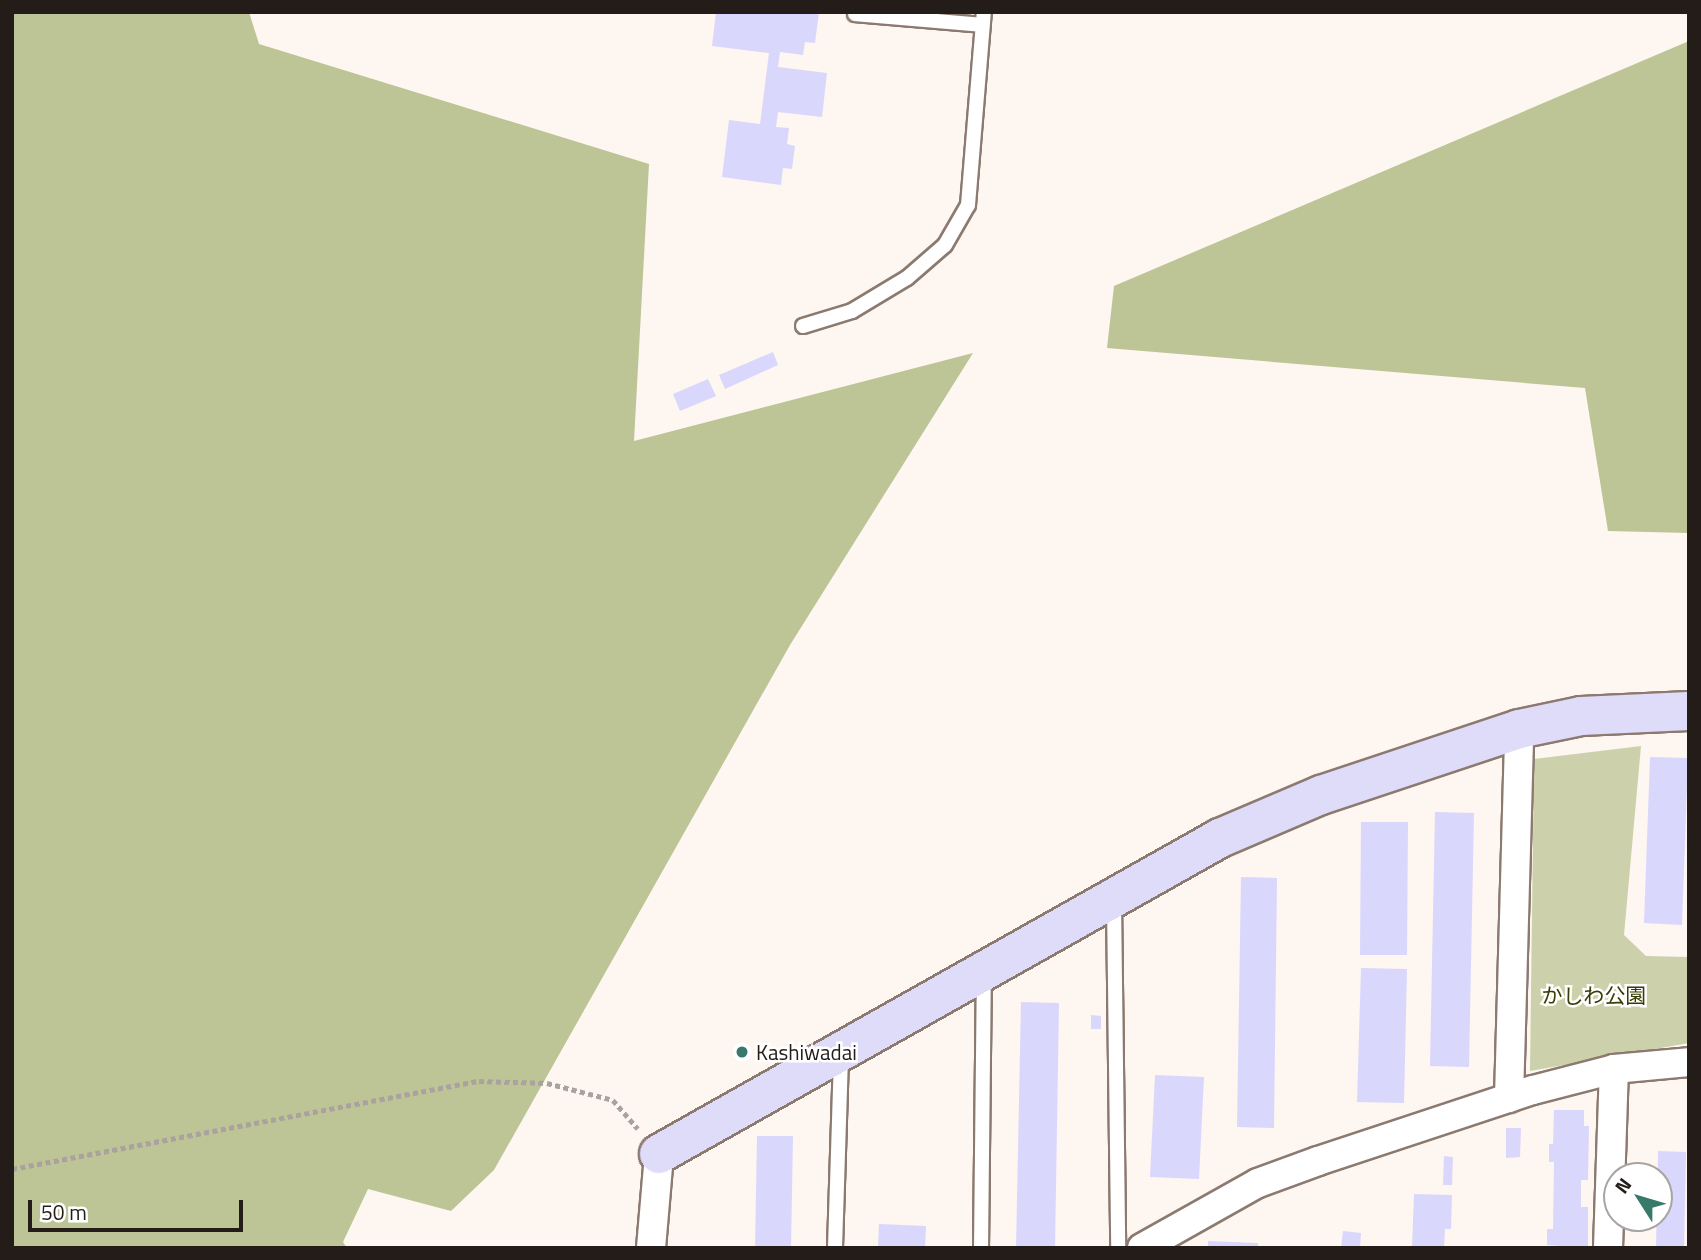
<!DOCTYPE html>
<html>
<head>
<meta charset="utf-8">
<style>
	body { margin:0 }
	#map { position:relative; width:1701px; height:1260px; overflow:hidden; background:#fef6f1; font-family:"Titillium Web","Noto Sans JP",sans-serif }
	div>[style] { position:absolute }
	.green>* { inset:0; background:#ccd1ac }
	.forest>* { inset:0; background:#bdc495 }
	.building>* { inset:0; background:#dad7fc }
	.path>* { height:4.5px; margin-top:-2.25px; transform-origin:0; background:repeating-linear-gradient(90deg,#aaa29e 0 5px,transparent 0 8.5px) }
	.roads { filter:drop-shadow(2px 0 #8c7a70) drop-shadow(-2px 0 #8c7a70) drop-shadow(0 2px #8c7a70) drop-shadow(0 -2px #8c7a70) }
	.lane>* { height:14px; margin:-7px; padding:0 7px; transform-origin:7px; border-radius:7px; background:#fff }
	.street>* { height:28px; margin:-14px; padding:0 14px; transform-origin:14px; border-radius:14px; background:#fff }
	.secondary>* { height:38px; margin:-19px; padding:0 19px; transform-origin:19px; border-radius:19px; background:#dfdcfa }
	.dots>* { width:19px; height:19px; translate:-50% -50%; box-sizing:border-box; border:4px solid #fff; border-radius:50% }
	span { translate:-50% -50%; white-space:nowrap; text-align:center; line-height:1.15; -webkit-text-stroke:5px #fff; paint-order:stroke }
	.park-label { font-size:21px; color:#393d04 }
	.poi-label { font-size:21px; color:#241c18 }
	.left { translate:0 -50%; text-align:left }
	.frame { position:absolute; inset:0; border:14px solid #241c18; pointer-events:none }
	.north { position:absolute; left:1603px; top:1162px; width:70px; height:70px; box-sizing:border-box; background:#fff; border:2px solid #a7a4a3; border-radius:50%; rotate:307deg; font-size:19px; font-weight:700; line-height:28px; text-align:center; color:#241c18 }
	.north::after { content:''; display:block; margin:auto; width:24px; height:32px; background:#37796a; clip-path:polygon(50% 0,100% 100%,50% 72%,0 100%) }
	.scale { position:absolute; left:28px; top:1200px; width:215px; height:32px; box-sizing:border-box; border:4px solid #241c18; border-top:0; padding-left:9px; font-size:21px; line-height:24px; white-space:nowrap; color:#241c18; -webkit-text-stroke:5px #fff; paint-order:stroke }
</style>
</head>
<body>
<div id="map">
	<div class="green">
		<i style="clip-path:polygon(1641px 746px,1624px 935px,1646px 956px,1689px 957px,1689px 1043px,1530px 1071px,1534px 759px)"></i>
	</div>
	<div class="forest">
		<i style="clip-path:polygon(12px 12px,249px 12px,259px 44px,649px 164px,634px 441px,973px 353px,790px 645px,494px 1170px,451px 1211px,368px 1189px,343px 1242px,347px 1248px,12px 1248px)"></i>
		<i style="clip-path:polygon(1689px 41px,1689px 533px,1608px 531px,1585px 388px,1107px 348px,1114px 286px)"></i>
	</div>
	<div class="building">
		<i style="clip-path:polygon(716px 12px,819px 12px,815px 43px,805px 42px,803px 55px,780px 52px,778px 67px,827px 73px,822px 117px,778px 112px,776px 127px,789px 128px,787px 144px,795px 146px,792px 169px,783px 168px,781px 185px,722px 177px,729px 120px,760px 124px,769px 53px,712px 46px)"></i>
		<i style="clip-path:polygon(773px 352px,778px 365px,725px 389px,719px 375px)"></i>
		<i style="clip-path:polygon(708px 379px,716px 396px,680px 411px,673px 394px)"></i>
		<i style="clip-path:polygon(1650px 757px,1688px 758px,1682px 925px,1644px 923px)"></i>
		<i style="clip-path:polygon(1435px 812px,1474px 813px,1469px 1067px,1430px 1066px)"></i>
		<i style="clip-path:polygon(1361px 822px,1408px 822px,1407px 955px,1360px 955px)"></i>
		<i style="clip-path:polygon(1241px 877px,1277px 878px,1274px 1128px,1237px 1127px)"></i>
		<i style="clip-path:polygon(1361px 968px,1407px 969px,1404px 1103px,1357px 1102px)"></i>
		<i style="clip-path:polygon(1021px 1002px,1059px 1003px,1055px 1248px,1016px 1248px)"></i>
		<i style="clip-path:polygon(1091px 1015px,1101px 1016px,1101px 1029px,1091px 1029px)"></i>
		<i style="clip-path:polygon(1155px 1075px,1204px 1077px,1199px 1179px,1150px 1177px)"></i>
		<i style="clip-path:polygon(1554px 1110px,1584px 1110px,1584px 1126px,1589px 1126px,1588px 1180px,1581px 1180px,1581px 1207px,1588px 1207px,1588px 1248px,1547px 1245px,1547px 1229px,1553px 1229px,1554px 1162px,1549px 1162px,1549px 1144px,1553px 1144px)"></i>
		<i style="clip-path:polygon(1506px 1128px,1521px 1128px,1520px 1157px,1506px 1158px)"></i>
		<i style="clip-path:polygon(757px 1136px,793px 1136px,791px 1248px,755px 1248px)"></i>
		<i style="clip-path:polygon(1658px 1151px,1686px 1152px,1684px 1248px,1656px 1248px)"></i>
		<i style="clip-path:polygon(1444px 1156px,1453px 1157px,1452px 1185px,1443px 1185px)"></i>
		<i style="clip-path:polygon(1414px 1194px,1452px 1195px,1451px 1229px,1445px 1229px,1444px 1248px,1412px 1248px)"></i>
		<i style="clip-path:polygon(879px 1224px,926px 1226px,925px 1248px,878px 1248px)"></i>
		<i style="clip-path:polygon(1343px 1231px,1361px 1233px,1360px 1248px,1341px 1248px)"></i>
		<i style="clip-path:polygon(1208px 1241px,1258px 1243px,1258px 1248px,1208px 1248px)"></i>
	</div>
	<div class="path">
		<i style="left:12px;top:1169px;width:475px;rotate:-10.7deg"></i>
		<i style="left:479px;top:1081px;width:68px;rotate:1.7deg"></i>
		<i style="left:547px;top:1083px;width:68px;rotate:14.4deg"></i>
		<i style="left:613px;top:1100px;width:38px;rotate:49deg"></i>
	</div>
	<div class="roads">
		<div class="lane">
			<i style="left:855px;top:14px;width:128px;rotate:4.9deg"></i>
			<i style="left:803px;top:326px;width:51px;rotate:-17deg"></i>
			<i style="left:852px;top:311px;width:64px;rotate:-31deg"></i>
			<i style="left:907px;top:278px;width:50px;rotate:-41deg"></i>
			<i style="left:945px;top:245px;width:46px;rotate:-60.1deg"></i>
			<i style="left:968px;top:205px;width:194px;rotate:-85.3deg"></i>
			<i style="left:1114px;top:901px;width:347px;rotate:89.3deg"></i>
			<i style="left:835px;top:1248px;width:191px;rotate:-88.2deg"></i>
			<i style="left:981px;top:1248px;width:274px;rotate:-89.4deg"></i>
		</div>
		<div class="street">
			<i style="left:1509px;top:1098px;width:369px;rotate:-88.4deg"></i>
			<i style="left:651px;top:1248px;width:94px;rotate:-85.1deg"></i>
			<i style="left:1142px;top:1248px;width:133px;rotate:-29.3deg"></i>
			<i style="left:1258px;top:1183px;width:64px;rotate:-20.1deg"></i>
			<i style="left:1318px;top:1161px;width:226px;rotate:-18.3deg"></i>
			<i style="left:1533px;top:1090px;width:84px;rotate:-14.5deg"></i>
			<i style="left:1614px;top:1069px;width:75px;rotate:-5.3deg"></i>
			<i style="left:1608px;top:1248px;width:179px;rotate:-88.1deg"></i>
		</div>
		<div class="secondary">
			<i style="left:659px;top:1154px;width:644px;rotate:-29.39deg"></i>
			<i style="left:1220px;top:838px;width:110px;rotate:-23.1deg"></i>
			<i style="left:1321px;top:795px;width:209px;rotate:-18.4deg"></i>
			<i style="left:1519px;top:729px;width:63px;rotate:-11.8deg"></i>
			<i style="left:1581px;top:716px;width:108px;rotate:-2.7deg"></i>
		</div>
	</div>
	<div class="dots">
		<i style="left:742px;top:1052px;background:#37796a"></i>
	</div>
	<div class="park-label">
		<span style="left:1594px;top:995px">かしわ公園</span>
	</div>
	<div class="poi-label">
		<span class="left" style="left:756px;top:1052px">Kashiwadai</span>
	</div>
	<div class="frame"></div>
	<div class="north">N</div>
	<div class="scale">50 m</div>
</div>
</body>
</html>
